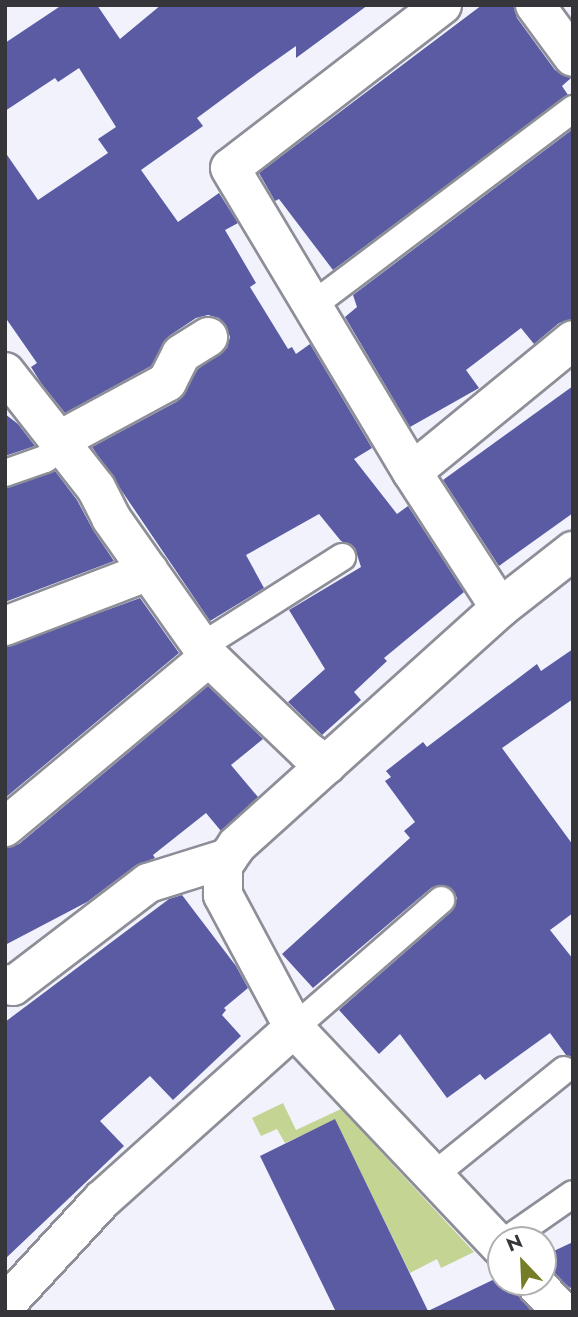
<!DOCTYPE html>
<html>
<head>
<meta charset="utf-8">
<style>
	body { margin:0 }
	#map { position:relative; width:578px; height:1317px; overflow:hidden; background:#f1f2fc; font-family:Jost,sans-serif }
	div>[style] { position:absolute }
	.green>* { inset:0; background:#c4d492 }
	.building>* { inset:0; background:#5a5ba3 }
	.roads { filter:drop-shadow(2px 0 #8d8e97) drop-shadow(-2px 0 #8d8e97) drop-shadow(0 2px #8d8e97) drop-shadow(0 -2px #8d8e97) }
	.lane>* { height:26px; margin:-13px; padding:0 13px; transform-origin:13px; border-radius:13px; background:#fff }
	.street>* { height:38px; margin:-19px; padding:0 19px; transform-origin:19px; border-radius:19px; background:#fff }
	span { translate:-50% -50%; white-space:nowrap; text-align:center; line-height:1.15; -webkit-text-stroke:7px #fff; paint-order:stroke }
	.frame { position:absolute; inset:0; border:7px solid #36363a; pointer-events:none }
	.north { position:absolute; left:487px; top:1226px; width:70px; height:70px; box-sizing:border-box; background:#fff; border:2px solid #afafb0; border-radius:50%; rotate:337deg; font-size:19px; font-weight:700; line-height:28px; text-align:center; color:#36363a }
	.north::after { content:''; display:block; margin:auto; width:24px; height:32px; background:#757d27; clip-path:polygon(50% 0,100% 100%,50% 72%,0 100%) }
</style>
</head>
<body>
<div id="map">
	<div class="green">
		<i style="clip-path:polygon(283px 1103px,296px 1130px,341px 1109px,474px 1252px,441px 1268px,437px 1259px,410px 1273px,335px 1120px,285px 1143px,277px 1129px,261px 1136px,252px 1118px)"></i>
	</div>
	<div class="building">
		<i style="clip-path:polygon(62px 5px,97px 5px,120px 39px,161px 5px,368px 5px,296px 58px,296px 46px,251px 78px,197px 118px,203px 126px,141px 170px,178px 222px,219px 193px,238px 223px,225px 230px,256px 283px,250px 287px,288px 349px,292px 347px,296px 354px,310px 344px,372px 448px,354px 459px,397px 514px,408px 506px,464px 592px,384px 658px,387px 661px,354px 692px,361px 700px,322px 735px,288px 702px,325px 669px,289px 610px,361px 567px,355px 548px,341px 541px,319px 514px,246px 555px,264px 588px,210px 621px,92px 447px,178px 401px,198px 369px,227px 348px,230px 337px,226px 325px,219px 318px,208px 315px,196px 318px,169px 336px,151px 366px,65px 413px,41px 383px,31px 367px,37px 363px,5px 317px,5px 152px,38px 200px,108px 153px,98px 139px,116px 127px,79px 68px,58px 82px,55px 78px,5px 111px,5px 43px)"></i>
		<i style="clip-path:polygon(482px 5px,513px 5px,517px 18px,555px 70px,571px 78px,562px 86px,568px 95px,333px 270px,279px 199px,275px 201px,259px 173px)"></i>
		<i style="clip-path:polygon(573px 129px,573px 319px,559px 323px,534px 344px,521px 328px,466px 370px,479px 388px,410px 427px,345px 317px,357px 307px,353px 295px)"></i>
		<i style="clip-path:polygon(573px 386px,573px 513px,499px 566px,443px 480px)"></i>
		<i style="clip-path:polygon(5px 414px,18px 424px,35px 446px,5px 456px)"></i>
		<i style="clip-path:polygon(55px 471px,77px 500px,93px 530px,114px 561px,5px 602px,5px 488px)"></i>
		<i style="clip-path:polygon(140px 598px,179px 653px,5px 798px,5px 647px)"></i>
		<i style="clip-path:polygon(573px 649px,573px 699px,502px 748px,573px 845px,573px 913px,550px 930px,573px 959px,573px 1057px,566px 1055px,550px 1033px,485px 1080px,480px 1074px,447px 1098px,400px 1034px,379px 1054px,339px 1010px,451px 912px,457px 898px,452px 889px,439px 885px,431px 888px,313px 988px,282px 954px,410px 838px,404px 831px,415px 822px,385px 781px,391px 777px,386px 771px,423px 742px,427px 747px,537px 664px,541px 671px)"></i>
		<i style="clip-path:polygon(208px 686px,263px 739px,231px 765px,258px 797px,221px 831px,206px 813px,153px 855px,155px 858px,135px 866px,87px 902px,5px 945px,5px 848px,19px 844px)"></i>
		<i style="clip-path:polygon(182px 895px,236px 966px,248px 988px,224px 1008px,226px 1010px,222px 1015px,241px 1036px,173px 1100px,150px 1076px,100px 1121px,124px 1146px,5px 1259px,5px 1022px,169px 899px)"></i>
		<i style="clip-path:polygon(335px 1119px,428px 1311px,501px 1276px,501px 1282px,513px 1282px,518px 1296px,532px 1312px,336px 1312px,260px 1156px)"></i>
		<i style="clip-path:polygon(573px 1242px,573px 1286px,570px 1288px,543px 1263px,543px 1256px)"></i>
	</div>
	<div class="roads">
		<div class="lane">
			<i style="left:313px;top:305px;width:326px;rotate:-37deg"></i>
			<i style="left:5px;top:473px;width:42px;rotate:-19.3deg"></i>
			<i style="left:45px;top:459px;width:21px;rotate:-35deg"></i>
			<i style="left:202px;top:646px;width:166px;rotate:-32.4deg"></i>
			<i style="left:294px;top:1028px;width:195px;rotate:-41deg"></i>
			<i style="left:434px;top:1175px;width:167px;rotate:-38.9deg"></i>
			<i style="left:507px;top:1240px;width:80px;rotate:-34.9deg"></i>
		</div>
		<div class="street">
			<i style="left:442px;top:5px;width:267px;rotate:142.4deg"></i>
			<i style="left:230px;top:168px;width:354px;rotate:59.1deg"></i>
			<i style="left:412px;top:472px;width:162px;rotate:57.1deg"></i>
			<i style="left:535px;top:5px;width:64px;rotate:53.8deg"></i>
			<i style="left:5px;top:372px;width:147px;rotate:51.9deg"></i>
			<i style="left:96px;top:488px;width:34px;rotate:63deg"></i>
			<i style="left:111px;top:518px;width:170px;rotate:54.8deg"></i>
			<i style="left:209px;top:657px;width:136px;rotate:43.8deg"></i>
			<i style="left:307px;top:751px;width:24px;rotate:35deg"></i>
			<i style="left:58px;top:441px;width:124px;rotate:-28.4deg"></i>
			<i style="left:167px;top:382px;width:31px;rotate:-63deg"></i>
			<i style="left:181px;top:354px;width:32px;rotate:-32deg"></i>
			<i style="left:412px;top:472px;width:208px;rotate:-39.3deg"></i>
			<i style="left:5px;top:626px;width:154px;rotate:-20.9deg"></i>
			<i style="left:5px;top:827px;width:266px;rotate:-39.8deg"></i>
			<i style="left:5px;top:984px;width:8px;rotate:14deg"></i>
			<i style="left:13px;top:986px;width:170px;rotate:-37.3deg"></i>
			<i style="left:148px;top:883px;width:84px;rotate:-17.4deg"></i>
			<i style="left:501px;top:1247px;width:301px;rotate:-133.4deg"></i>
			<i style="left:294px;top:1028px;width:151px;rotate:-118.1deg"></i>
			<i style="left:223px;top:895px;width:30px;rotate:-90deg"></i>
			<i style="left:223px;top:865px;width:24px;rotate:-55deg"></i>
			<i style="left:237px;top:845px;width:354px;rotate:-42deg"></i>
			<i style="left:500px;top:608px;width:93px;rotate:-38deg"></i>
			<i style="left:534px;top:1282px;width:41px;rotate:47deg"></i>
			<i style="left:5px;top:1305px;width:143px;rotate:-47.3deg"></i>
			<i style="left:102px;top:1200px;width:258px;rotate:-41.9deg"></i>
		</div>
	</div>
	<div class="frame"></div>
	<div class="north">N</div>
</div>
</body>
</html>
